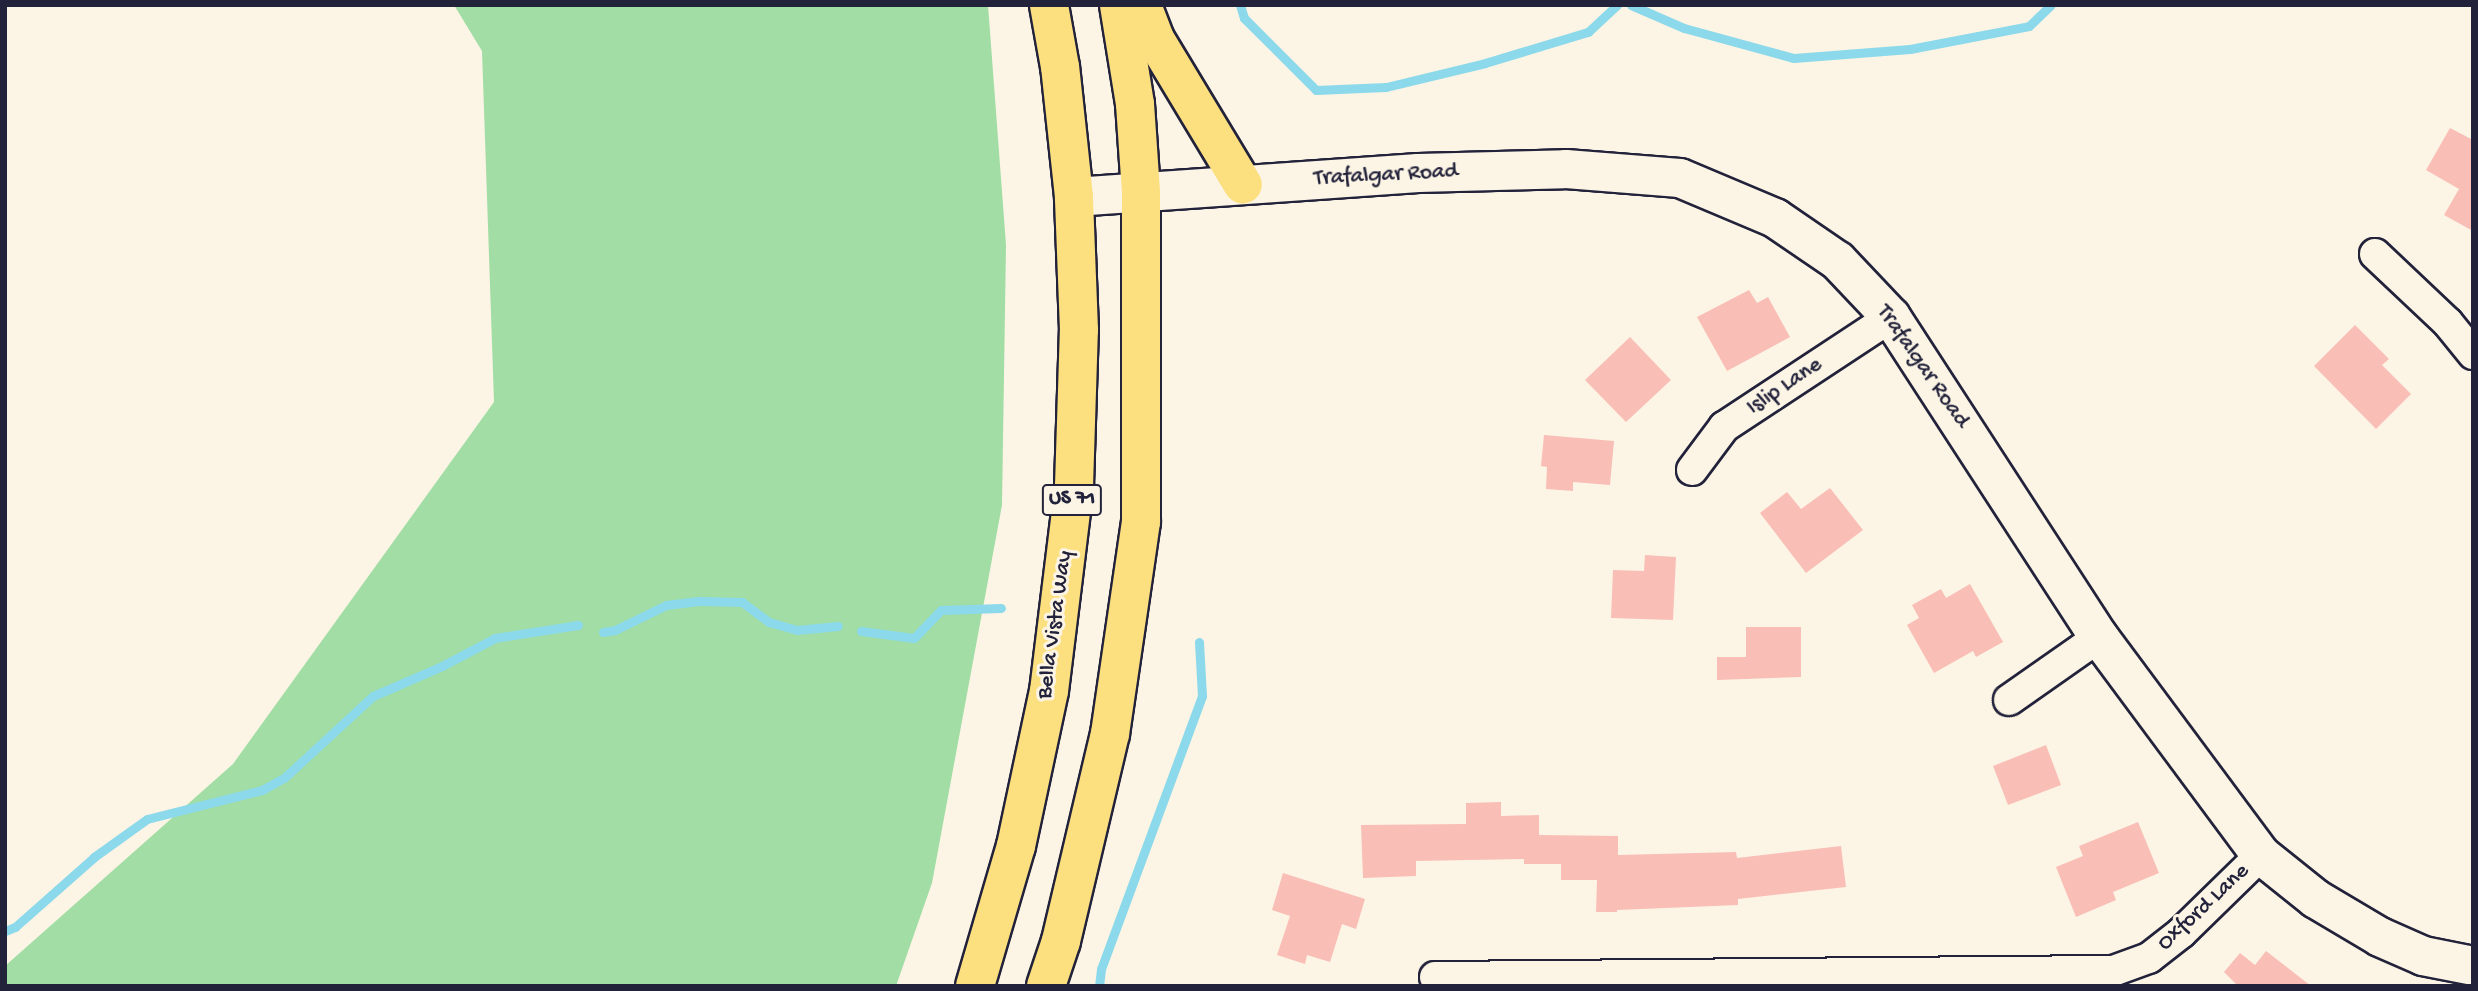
<!DOCTYPE html>
<html>
<head>
<meta charset="utf-8">
<style>
	body { margin:0 }
	#map { position:relative; width:2478px; height:991px; overflow:hidden; background:#fcf5e5; font-family:"Gochi Hand",sans-serif }
	div>[style] { position:absolute }
	.green>* { inset:0; background:#a1dda4 }
	.stream>* { height:9px; margin:-4.5px; padding:0 4.5px; transform-origin:4.5px; border-radius:4.5px; background:#8bd9ea }
	.building>* { inset:0; background:#f9beb6 }
	.roads { filter:drop-shadow(2px 0 #22223b) drop-shadow(-2px 0 #22223b) drop-shadow(0 2px #22223b) drop-shadow(0 -2px #22223b) }
	.street>* { height:30px; margin:-15px; padding:0 15px; transform-origin:15px; border-radius:15px; background:#fcf5e5 }
	.secondary>* { height:38px; margin:-19px; padding:0 19px; transform-origin:19px; border-radius:19px; background:#fcf5e5 }
	.primary>* { height:38px; margin:-19px; padding:0 19px; transform-origin:19px; border-radius:19px; background:#fce080 }
	span { translate:-50% -50%; white-space:nowrap; text-align:center; line-height:1.15; -webkit-text-stroke:6px #fcf5e5; paint-order:stroke }
	.shield-label span { padding:2px 5px; background:#fcf5e5; border:2px solid; border-radius:5px; -webkit-text-stroke-width:0 }
	.shield-label { font-size:21px; color:#22223b; font-weight:700 }
	.street-label { font-size:23px; color:#22223b }
	.frame { position:absolute; inset:0; border:7px solid #22223b; pointer-events:none }
</style>
</head>
<body>
<div id="map">
	<div class="green">
		<i style="clip-path:polygon(454px 5px,988px 5px,1006px 245px,1002px 505px,932px 883px,896px 986px,5px 986px,5px 966px,233px 764px,494px 402px,482px 51px)"></i>
	</div>
	<div class="stream">
		<i style="left:1240px;top:5px;width:14px;rotate:73deg"></i>
		<i style="left:1244px;top:18px;width:102px;rotate:45deg"></i>
		<i style="left:1316px;top:90px;width:70px;rotate:-2.5deg"></i>
		<i style="left:1386px;top:87px;width:102px;rotate:-13.6deg"></i>
		<i style="left:1485px;top:63px;width:108px;rotate:-16.8deg"></i>
		<i style="left:1588px;top:32px;width:40px;rotate:-43deg"></i>
		<i style="left:1631px;top:5px;width:58px;rotate:23.5deg"></i>
		<i style="left:1684px;top:28px;width:114px;rotate:15.3deg"></i>
		<i style="left:1794px;top:58px;width:116px;rotate:-4.4deg"></i>
		<i style="left:1910px;top:49px;width:121px;rotate:-10.9deg"></i>
		<i style="left:2029px;top:26px;width:30px;rotate:-44deg"></i>
		<i style="left:861px;top:631px;width:53px;rotate:7.5deg"></i>
		<i style="left:914px;top:638px;width:39px;rotate:-46deg"></i>
		<i style="left:941px;top:610px;width:60px;rotate:-1.9deg"></i>
		<i style="left:603px;top:632px;width:12px;rotate:-9deg"></i>
		<i style="left:615px;top:630px;width:57px;rotate:-26.1deg"></i>
		<i style="left:666px;top:605px;width:35px;rotate:-7deg"></i>
		<i style="left:701px;top:601px;width:41px;rotate:1.4deg"></i>
		<i style="left:742px;top:602px;width:34px;rotate:37deg"></i>
		<i style="left:769px;top:622px;width:29px;rotate:16deg"></i>
		<i style="left:797px;top:630px;width:41px;rotate:-5.6deg"></i>
		<i style="left:5px;top:931px;width:11px;rotate:-22deg"></i>
		<i style="left:15px;top:927px;width:106px;rotate:-41.5deg"></i>
		<i style="left:94px;top:857px;width:65px;rotate:-35.6deg"></i>
		<i style="left:147px;top:819px;width:119px;rotate:-14.2deg"></i>
		<i style="left:262px;top:790px;width:25px;rotate:-29deg"></i>
		<i style="left:284px;top:778px;width:121px;rotate:-42.7deg"></i>
		<i style="left:373px;top:696px;width:75px;rotate:-23.5deg"></i>
		<i style="left:442px;top:666px;width:60px;rotate:-27.8deg"></i>
		<i style="left:495px;top:638px;width:84px;rotate:-8.9deg"></i>
		<i style="left:1099px;top:986px;width:17px;rotate:-83deg"></i>
		<i style="left:1101px;top:969px;width:291px;rotate:-69.7deg"></i>
		<i style="left:1202px;top:696px;width:54px;rotate:-93.2deg"></i>
	</div>
	<div class="building">
		<i style="clip-path:polygon(2450px 128px,2473px 140px,2473px 231px,2444px 215px,2459px 189px,2426px 170px)"></i>
		<i style="clip-path:polygon(1749px 290px,1757px 303px,1768px 297px,1790px 337px,1727px 371px,1697px 317px)"></i>
		<i style="clip-path:polygon(2355px 325px,2389px 359px,2382px 365px,2411px 394px,2376px 429px,2314px 366px)"></i>
		<i style="clip-path:polygon(1630px 337px,1671px 380px,1626px 422px,1585px 380px)"></i>
		<i style="clip-path:polygon(1544px 435px,1614px 441px,1610px 485px,1573px 482px,1573px 491px,1546px 489px,1547px 467px,1541px 466px)"></i>
		<i style="clip-path:polygon(1830px 488px,1863px 530px,1806px 573px,1760px 513px,1787px 492px,1801px 509px)"></i>
		<i style="clip-path:polygon(1645px 555px,1676px 557px,1673px 620px,1611px 618px,1613px 570px,1644px 571px)"></i>
		<i style="clip-path:polygon(1970px 584px,2003px 642px,1976px 657px,1973px 651px,1934px 673px,1907px 625px,1919px 618px,1912px 605px,1941px 589px,1946px 598px)"></i>
		<i style="clip-path:polygon(1746px 627px,1801px 627px,1801px 677px,1717px 680px,1717px 657px,1746px 657px)"></i>
		<i style="clip-path:polygon(2046px 745px,2061px 785px,2008px 805px,1993px 766px)"></i>
		<i style="clip-path:polygon(1501px 802px,1501px 816px,1539px 815px,1539px 835px,1618px 836px,1618px 855px,1736px 852px,1737px 858px,1841px 846px,1846px 887px,1738px 899px,1738px 905px,1617px 910px,1617px 912px,1596px 912px,1597px 880px,1561px 880px,1561px 864px,1524px 864px,1524px 859px,1416px 861px,1416px 876px,1363px 878px,1361px 825px,1466px 824px,1466px 803px)"></i>
		<i style="clip-path:polygon(2138px 822px,2159px 873px,2113px 892px,2116px 900px,2076px 917px,2056px 867px,2083px 856px,2079px 846px)"></i>
		<i style="clip-path:polygon(1283px 873px,1365px 899px,1356px 929px,1342px 924px,1330px 962px,1307px 955px,1305px 964px,1277px 955px,1290px 916px,1272px 910px)"></i>
		<i style="clip-path:polygon(2266px 951px,2311px 986px,2238px 986px,2224px 972px,2240px 953px,2255px 965px)"></i>
	</div>
	<div class="roads">
		<div class="street">
			<i style="left:2375px;top:254px;width:100px;rotate:43.4deg"></i>
			<i style="left:2448px;top:323px;width:40px;rotate:51deg"></i>
			<i style="left:1692px;top:470px;width:54px;rotate:-53.3deg"></i>
			<i style="left:1724px;top:427px;width:200px;rotate:-33.4deg"></i>
			<i style="left:2009px;top:700px;width:110px;rotate:-35deg"></i>
			<i style="left:1435px;top:977px;width:678px;rotate:-0.51deg"></i>
			<i style="left:2113px;top:971px;width:38px;rotate:-20deg"></i>
			<i style="left:2149px;top:958px;width:41px;rotate:-38deg"></i>
			<i style="left:2181px;top:933px;width:112px;rotate:-44.3deg"></i>
		</div>
		<div class="secondary">
			<i style="left:1074px;top:197px;width:345px;rotate:-4deg"></i>
			<i style="left:1418px;top:173px;width:148px;rotate:-1.5deg"></i>
			<i style="left:1566px;top:169px;width:114px;rotate:4.5deg"></i>
			<i style="left:1680px;top:178px;width:103px;rotate:22.8deg"></i>
			<i style="left:1775px;top:218px;width:76px;rotate:34.3deg"></i>
			<i style="left:1838px;top:261px;width:77px;rotate:46.6deg"></i>
			<i style="left:1891px;top:317px;width:382px;rotate:57deg"></i>
			<i style="left:2099px;top:637px;width:272px;rotate:53.4deg"></i>
			<i style="left:2261px;top:855px;width:70px;rotate:38.7deg"></i>
			<i style="left:2316px;top:899px;width:74px;rotate:30.7deg"></i>
			<i style="left:2380px;top:937px;width:47px;rotate:23.8deg"></i>
			<i style="left:2423px;top:956px;width:51px;rotate:11.3deg"></i>
		</div>
		<div class="primary">
			<i style="left:1142px;top:5px;width:36px;rotate:69deg"></i>
			<i style="left:1155px;top:39px;width:170px;rotate:58.9deg"></i>
			<i style="left:975px;top:986px;width:146px;rotate:-73.7deg"></i>
			<i style="left:1016px;top:846px;width:158px;rotate:-78deg"></i>
			<i style="left:1049px;top:691px;width:207px;rotate:-83deg"></i>
			<i style="left:1074px;top:486px;width:156px;rotate:-88.2deg"></i>
			<i style="left:1079px;top:330px;width:133px;rotate:-92.2deg"></i>
			<i style="left:1074px;top:197px;width:131px;rotate:-96.1deg"></i>
			<i style="left:1060px;top:67px;width:63px;rotate:-100.1deg"></i>
			<i style="left:1046px;top:986px;width:47px;rotate:-71.6deg"></i>
			<i style="left:1061px;top:941px;width:213px;rotate:-76.7deg"></i>
			<i style="left:1110px;top:734px;width:214px;rotate:-81.7deg"></i>
			<i style="left:1141px;top:522px;width:330px;rotate:-90deg"></i>
			<i style="left:1141px;top:192px;width:88px;rotate:-93.9deg"></i>
			<i style="left:1135px;top:104px;width:100px;rotate:-99.2deg"></i>
		</div>
	</div>
	<div class="shield-label">
		<span style="left:1072px;top:500px">US 71</span>
	</div>
	<div class="street-label">
		<span style="left:1386px;top:176px;rotate:-3deg">Trafalgar Road</span>
		<span style="left:1922px;top:367px;rotate:55deg">Trafalgar Road</span>
		<span style="left:1785px;top:387px;rotate:-34deg">Islip Lane</span>
		<span style="left:1056px;top:625px;rotate:-82deg">Bella Vista Way</span>
		<span style="left:2204px;top:908px;rotate:-43deg">Oxford Lane</span>
	</div>
	<div class="frame"></div>
</div>
</body>
</html>
